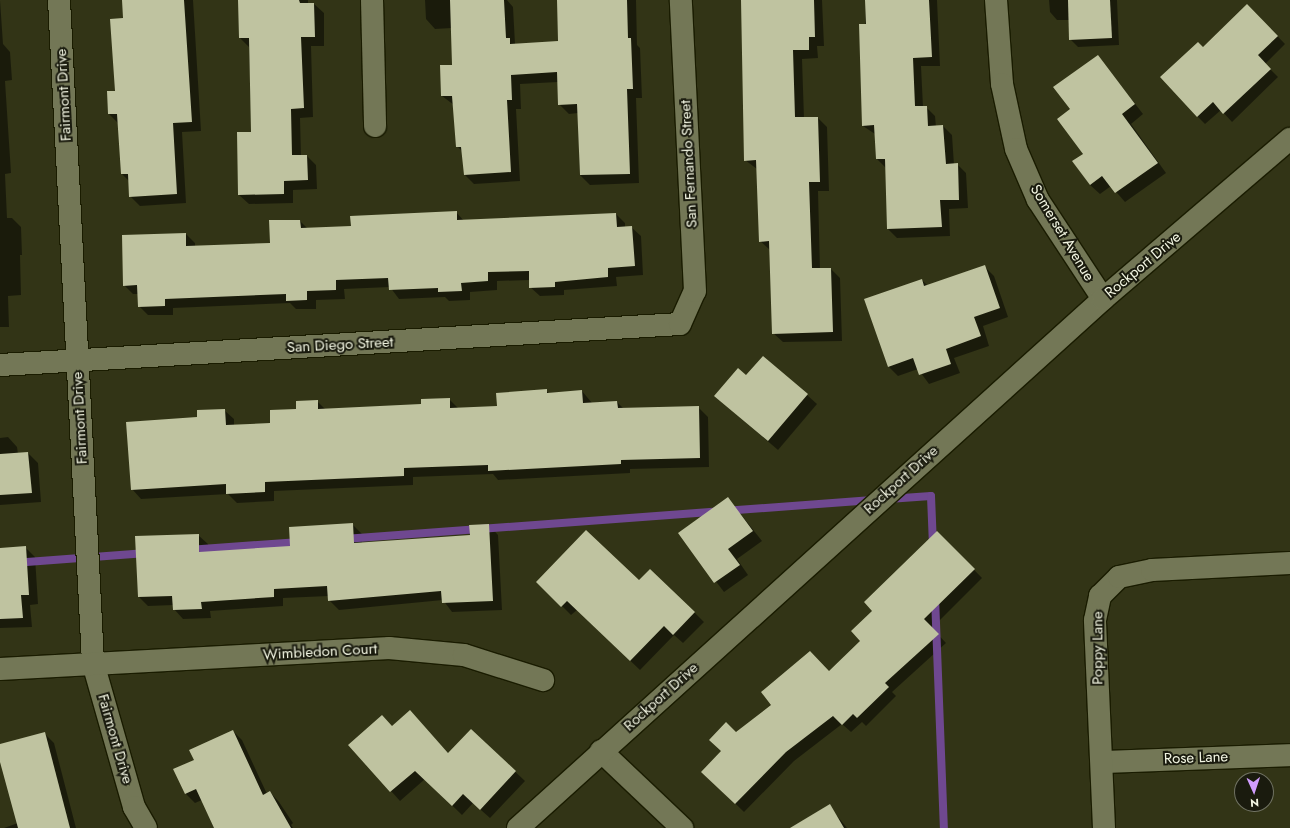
<!DOCTYPE html>
<html>
<head>
<meta charset="utf-8">
<style>
	body { margin:0 }
	#map { position:relative; width:1290px; height:828px; overflow:hidden; background:#323416; font-family:Jost,sans-serif }
	div>[style] { position:absolute }
	.shadow>* { inset:0; background:#0007 }
	.stream>* { height:8px; margin:-4px; padding:0 4px; transform-origin:4px; border-radius:4px; background:#6f4890 }
	.building>* { inset:0; background:#bfc3a0 }
	.roads { filter:drop-shadow(1px 0 #1a1c00) drop-shadow(-1px 0 #1a1c00) drop-shadow(0 1px #1a1c00) drop-shadow(0 -1px #1a1c00) }
	.minor>* { height:22px; margin:-11px; padding:0 11px; transform-origin:11px; border-radius:11px; background:#737756 }
	span { translate:-50% -50%; white-space:nowrap; text-align:center; line-height:1.15; -webkit-text-stroke:4px #1a1b0e; paint-order:stroke }
	.street-label { font-size:15px; color:#f3f6e3 }
	.north { position:absolute; left:1234px; top:772px; width:40px; height:40px; box-sizing:border-box; background:#1a1b0e; border:1px solid #717363; border-radius:50%; rotate:177deg; font-size:11px; font-weight:700; line-height:16px; text-align:center; color:#f3f6e3 }
	.north::after { content:''; display:block; margin:auto; width:14px; height:18px; background:#d19dfe; clip-path:polygon(50% 0,100% 100%,50% 72%,0 100%) }
</style>
</head>
<body>
<div id="map">
	<div class="shadow">
		<i style="clip-path:polygon(0 0,3px 44px,10px 52px,12px 80px,5px 81px,11px 173px,5px 174px,7px 218px,12px 218px,21px 227px,22px 255px,20px 255px,21px 295px,8px 296px,9px 327px,0 327px)"></i>
		<i style="clip-path:polygon(123px 0,193px 0,201px 131px,182px 132px,186px 203px,140px 206px,130px 196px,129px 181px,122px 174px,119px 124px,109px 114px,116px 92px,124px 19px)"></i>
		<i style="clip-path:polygon(239px 0,308px 0,308px 4px,314px 4px,324px 13px,324px 46px,311px 46px,313px 117px,300px 118px,301px 156px,307px 156px,316px 165px,317px 189px,293px 190px,293px 203px,249px 204px,239px 195px,252px 133px,249px 47px,240px 38px)"></i>
		<i style="clip-path:polygon(425px 0,507px 0,513px 7px,515px 44px,559px 42px,558px 0,636px 0,637px 45px,640px 48px,642px 98px,636px 98px,639px 183px,590px 185px,580px 175px,578px 113px,569px 114px,559px 104px,558px 82px,520px 84px,521px 109px,516px 109px,520px 181px,474px 184px,465px 175px,463px 152px,457px 146px,454px 105px,442px 96px,453px 66px,452px 28px,435px 29px,426px 19px)"></i>
		<i style="clip-path:polygon(742px 0,822px 0,824px 46px,817px 46px,818px 58px,802px 59px,804px 118px,818px 118px,827px 127px,829px 191px,818px 191px,820px 269px,831px 269px,840px 278px,842px 341px,783px 342px,773px 333px,770px 250px,760px 241px,757px 169px,745px 160px)"></i>
		<i style="clip-path:polygon(866px 0,937px 0,940px 66px,921px 66px,923px 107px,926px 107px,935px 116px,936px 127px,943px 126px,952px 135px,954px 165px,957px 164px,966px 173px,968px 208px,949px 209px,950px 236px,897px 238px,888px 229px,886px 168px,877px 159px,875px 134px,863px 126px)"></i>
		<i style="clip-path:polygon(1049px 0,1117px 0,1119px 45px,1078px 47px,1070px 39px,1070px 20px,1057px 20px,1050px 12px)"></i>
		<i style="clip-path:polygon(1247px 5px,1285px 44px,1265px 64px,1278px 77px,1232px 122px,1221px 110px,1205px 124px,1197px 116px,1203px 48px)"></i>
		<i style="clip-path:polygon(1098px 56px,1143px 114px,1131px 124px,1166px 173px,1125px 202px,1111px 186px,1100px 194px,1090px 185px,1072px 110px)"></i>
		<i style="clip-path:polygon(456px 212px,464px 221px,616px 214px,625px 223px,625px 227px,631px 227px,641px 236px,643px 275px,616px 277px,617px 286px,564px 290px,564px 295px,540px 296px,530px 287px,530px 280px,497px 281px,497px 290px,470px 292px,470px 300px,449px 301px,445px 297px,399px 299px,390px 287px,344px 289px,345px 299px,316px 300px,316px 309px,296px 309px,290px 303px,173px 308px,173px 315px,148px 315px,139px 306px,138px 294px,133px 294px,124px 285px,186px 234px,195px 243px,195px 247px,271px 244px,300px 221px,308px 229px,352px 227px)"></i>
		<i style="clip-path:polygon(984px 266px,994px 276px,1008px 317px,983px 326px,989px 346px,954px 358px,960px 373px,929px 384px,918px 369px,898px 376px,888px 366px,922px 280px,928px 286px)"></i>
		<i style="clip-path:polygon(546px 391px,549px 393px,582px 391px,592px 403px,617px 402px,624px 409px,698px 407px,708px 417px,709px 467px,630px 469px,630px 473px,498px 480px,493px 474px,413px 477px,413px 485px,274px 491px,274px 501px,237px 503px,228px 494px,141px 499px,132px 489px,198px 418px,224px 410px,234px 419px,234px 426px,271px 423px,317px 401px,326px 410px,422px 405px,449px 399px,458px 408px,498px 407px)"></i>
		<i style="clip-path:polygon(807px 395px,817px 404px,778px 450px,715px 396px)"></i>
		<i style="clip-path:polygon(8px 437px,17px 447px,18px 454px,28px 453px,38px 463px,41px 502px,0 505px,0 438px)"></i>
		<i style="clip-path:polygon(728px 498px,762px 541px,737px 559px,748px 575px,724px 592px,679px 533px)"></i>
		<i style="clip-path:polygon(352px 524px,362px 534px,362px 544px,471px 536px,489px 525px,498px 535px,502px 610px,452px 612px,443px 600px,339px 610px,329px 600px,329px 596px,283px 598px,283px 606px,210px 611px,211px 618px,183px 619px,174px 609px,174px 605px,148px 606px,139px 597px,198px 535px,208px 544px,208px 553px,291px 547px)"></i>
		<i style="clip-path:polygon(937px 532px,982px 578px,932px 628px,946px 643px,892px 692px,896px 696px,866px 726px,862px 722px,851px 732px,842px 724px,794px 761px,744px 812px,711px 780px,722px 751px,736px 733px,829px 672px,861px 641px,874px 611px)"></i>
		<i style="clip-path:polygon(25px 547px,35px 557px,38px 604px,30px 605px,32px 627px,0 628px,0 549px)"></i>
		<i style="clip-path:polygon(538px 582px,639px 582px,694px 612px,704px 622px,683px 643px,674px 635px,640px 670px,577px 610px,571px 615px)"></i>
		<i style="clip-path:polygon(410px 711px,449px 754px,471px 730px,525px 781px,490px 818px,473px 803px,462px 815px,425px 779px,400px 801px,350px 745px,392px 727px)"></i>
		<i style="clip-path:polygon(233px 731px,242px 740px,267px 794px,270px 792px,279px 802px,293px 823px,291px 825px,293px 828px,214px 828px,202px 800px,195px 803px,186px 794px,175px 769px,195px 760px)"></i>
		<i style="clip-path:polygon(44px 733px,54px 743px,76px 828px,4px 828px,18px 823px,0 758px,0 745px)"></i>
		<i style="clip-path:polygon(829px 806px,847px 828px,792px 828px)"></i>
	</div>
	<div class="stream">
		<i style="left:888px;top:499px;width:43px;rotate:-4deg"></i>
		<i style="left:931px;top:496px;width:50px;rotate:87.7deg"></i>
		<i style="left:344px;top:539px;width:530px;rotate:-4.22deg"></i>
		<i style="left:188px;top:550px;width:112px;rotate:-4.1deg"></i>
		<i style="left:0;top:564px;width:147px;rotate:-4.3deg"></i>
		<i style="left:935px;top:597px;width:231px;rotate:87.8deg"></i>
	</div>
	<div class="building">
		<i style="clip-path:polygon(122px 0,184px 0,192px 122px,173px 123px,177px 194px,129px 197px,128px 174px,121px 174px,117px 114px,108px 114px,107px 91px,115px 91px,110px 19px,123px 18px)"></i>
		<i style="clip-path:polygon(238px 0,299px 0,300px 3px,314px 3px,315px 37px,301px 37px,304px 108px,291px 109px,292px 155px,307px 155px,308px 180px,284px 181px,284px 194px,238px 195px,237px 132px,251px 132px,249px 38px,239px 38px)"></i>
		<i style="clip-path:polygon(450px 0,504px 0,506px 38px,510px 38px,510px 44px,558px 41px,557px 0,627px 0,628px 38px,631px 38px,633px 89px,627px 89px,630px 174px,580px 175px,577px 104px,558px 105px,557px 72px,511px 75px,512px 100px,507px 100px,511px 172px,464px 175px,461px 147px,456px 147px,452px 96px,441px 96px,440px 65px,452px 65px)"></i>
		<i style="clip-path:polygon(741px 0,814px 0,815px 37px,809px 37px,809px 50px,793px 50px,795px 117px,818px 117px,820px 182px,809px 182px,812px 268px,831px 268px,833px 332px,772px 334px,769px 241px,759px 242px,756px 160px,744px 161px)"></i>
		<i style="clip-path:polygon(865px 0,929px 0,932px 57px,913px 58px,915px 106px,927px 106px,928px 126px,943px 125px,946px 164px,958px 163px,959px 200px,940px 200px,942px 227px,887px 229px,885px 159px,876px 159px,874px 125px,862px 126px,859px 24px,866px 24px)"></i>
		<i style="clip-path:polygon(1068px 0,1110px 0,1112px 38px,1069px 40px)"></i>
		<i style="clip-path:polygon(1247px 4px,1278px 36px,1258px 55px,1271px 69px,1223px 114px,1213px 102px,1197px 117px,1160px 77px,1198px 42px,1203px 47px)"></i>
		<i style="clip-path:polygon(1098px 55px,1135px 104px,1122px 114px,1158px 163px,1115px 193px,1102px 176px,1090px 185px,1072px 161px,1083px 154px,1057px 119px,1070px 109px,1053px 87px)"></i>
		<i style="clip-path:polygon(457px 211px,457px 220px,616px 213px,617px 227px,632px 226px,635px 266px,608px 268px,608px 277px,555px 282px,555px 287px,529px 288px,529px 271px,488px 272px,488px 281px,461px 283px,462px 291px,438px 292px,438px 288px,389px 290px,388px 278px,336px 280px,336px 290px,307px 291px,307px 300px,286px 301px,286px 294px,165px 299px,165px 306px,138px 307px,137px 285px,123px 286px,122px 235px,186px 233px,186px 246px,270px 243px,269px 220px,300px 220px,301px 228px,351px 226px,350px 216px)"></i>
		<i style="clip-path:polygon(985px 265px,1000px 308px,974px 317px,981px 336px,946px 349px,951px 364px,919px 375px,913px 358px,888px 367px,864px 299px,922px 279px,924px 286px)"></i>
		<i style="clip-path:polygon(763px 356px,808px 394px,768px 441px,714px 396px,738px 368px,746px 375px)"></i>
		<i style="clip-path:polygon(547px 389px,547px 393px,582px 390px,583px 403px,617px 401px,618px 408px,699px 406px,700px 458px,621px 460px,621px 464px,488px 471px,488px 465px,404px 468px,404px 476px,265px 482px,265px 492px,226px 494px,226px 484px,131px 490px,126px 422px,197px 417px,197px 410px,225px 409px,226px 425px,270px 423px,270px 410px,296px 409px,296px 401px,318px 400px,318px 409px,421px 404px,421px 399px,450px 398px,450px 408px,497px 406px,496px 393px)"></i>
		<i style="clip-path:polygon(28px 452px,32px 493px,0 495px,0 454px)"></i>
		<i style="clip-path:polygon(728px 497px,753px 531px,728px 549px,740px 565px,714px 583px,678px 533px)"></i>
		<i style="clip-path:polygon(353px 523px,354px 543px,470px 535px,469px 525px,489px 524px,493px 601px,442px 603px,441px 591px,328px 601px,327px 586px,274px 589px,274px 597px,201px 602px,202px 609px,173px 610px,172px 596px,138px 597px,135px 536px,199px 534px,199px 552px,290px 546px,289px 527px)"></i>
		<i style="clip-path:polygon(586px 530px,639px 580px,650px 569px,695px 612px,673px 635px,664px 626px,630px 661px,567px 601px,561px 607px,536px 582px)"></i>
		<i style="clip-path:polygon(937px 531px,975px 569px,924px 619px,939px 634px,885px 683px,889px 687px,857px 718px,853px 714px,842px 725px,833px 716px,786px 752px,735px 804px,701px 772px,721px 751px,709px 740px,726px 722px,736px 732px,771px 705px,761px 692px,810px 651px,829px 671px,860px 641px,851px 631px,872px 611px,864px 602px)"></i>
		<i style="clip-path:polygon(26px 546px,29px 595px,21px 595px,23px 618px,0 619px,0 548px)"></i>
		<i style="clip-path:polygon(410px 710px,448px 753px,471px 729px,516px 771px,480px 810px,463px 794px,452px 806px,415px 771px,390px 792px,348px 745px,382px 715px,392px 726px)"></i>
		<i style="clip-path:polygon(233px 730px,263px 795px,270px 791px,291px 828px,214px 828px,196px 789px,185px 794px,173px 769px,194px 760px,189px 750px)"></i>
		<i style="clip-path:polygon(45px 732px,70px 828px,18px 828px,0 762px,0 744px)"></i>
		<i style="clip-path:polygon(830px 804px,844px 828px,790px 828px)"></i>
	</div>
	<div class="roads">
		<div class="minor">
			<i style="left:59px;top:0;width:664px;rotate:87.06deg"></i>
			<i style="left:93px;top:663px;width:150px;rotate:74.1deg"></i>
			<i style="left:134px;top:807px;width:24px;rotate:60deg"></i>
			<i style="left:372px;top:0;width:126px;rotate:88.6deg"></i>
			<i style="left:996px;top:0;width:84px;rotate:85.9deg"></i>
			<i style="left:1002px;top:84px;width:66px;rotate:77.8deg"></i>
			<i style="left:1016px;top:149px;width:56px;rotate:66.7deg"></i>
			<i style="left:1038px;top:200px;width:118px;rotate:56.7deg"></i>
			<i style="left:0;top:365px;width:681px;rotate:-3.45deg"></i>
			<i style="left:680px;top:324px;width:36px;rotate:-66deg"></i>
			<i style="left:695px;top:291px;width:291px;rotate:-92.8deg"></i>
			<i style="left:0;top:669px;width:390px;rotate:-3.1deg"></i>
			<i style="left:389px;top:648px;width:75px;rotate:5.3deg"></i>
			<i style="left:464px;top:655px;width:83px;rotate:17.6deg"></i>
			<i style="left:601px;top:751px;width:112px;rotate:43.5deg"></i>
			<i style="left:1102px;top:762px;width:188px;rotate:-2.1deg"></i>
			<i style="left:518px;top:828px;width:789px;rotate:-42.12deg"></i>
			<i style="left:1103px;top:299px;width:246px;rotate:-40.6deg"></i>
			<i style="left:1104px;top:828px;width:208px;rotate:-92.5deg"></i>
			<i style="left:1095px;top:620px;width:25px;rotate:-78deg"></i>
			<i style="left:1100px;top:596px;width:27px;rotate:-45deg"></i>
			<i style="left:1119px;top:577px;width:34px;rotate:-12deg"></i>
			<i style="left:1152px;top:570px;width:138px;rotate:-2.9deg"></i>
		</div>
	</div>
	<div class="street-label">
		<span style="left:64px;top:95px;rotate:-93deg">Fairmont Drive</span>
		<span style="left:689px;top:164px;rotate:-93deg">San Fernando Street</span>
		<span style="left:1062px;top:233px;rotate:59deg">Somerset Avenue</span>
		<span style="left:1143px;top:265px;rotate:-40deg">Rockport Drive</span>
		<span style="left:340px;top:345px;rotate:-3deg">San Diego Street</span>
		<span style="left:80px;top:418px;rotate:-93deg">Fairmont Drive</span>
		<span style="left:901px;top:480px;rotate:-42deg">Rockport Drive</span>
		<span style="left:1098px;top:648px;rotate:-90deg">Poppy Lane</span>
		<span style="left:320px;top:652px;rotate:-3deg">Wimbledon Court</span>
		<span style="left:661px;top:697px;rotate:-42deg">Rockport Drive</span>
		<span style="left:115px;top:739px;rotate:74deg">Fairmont Drive</span>
		<span style="left:1196px;top:758px;rotate:-2deg">Rose Lane</span>
	</div>
	<div class="north">N</div>
</div>
</body>
</html>
